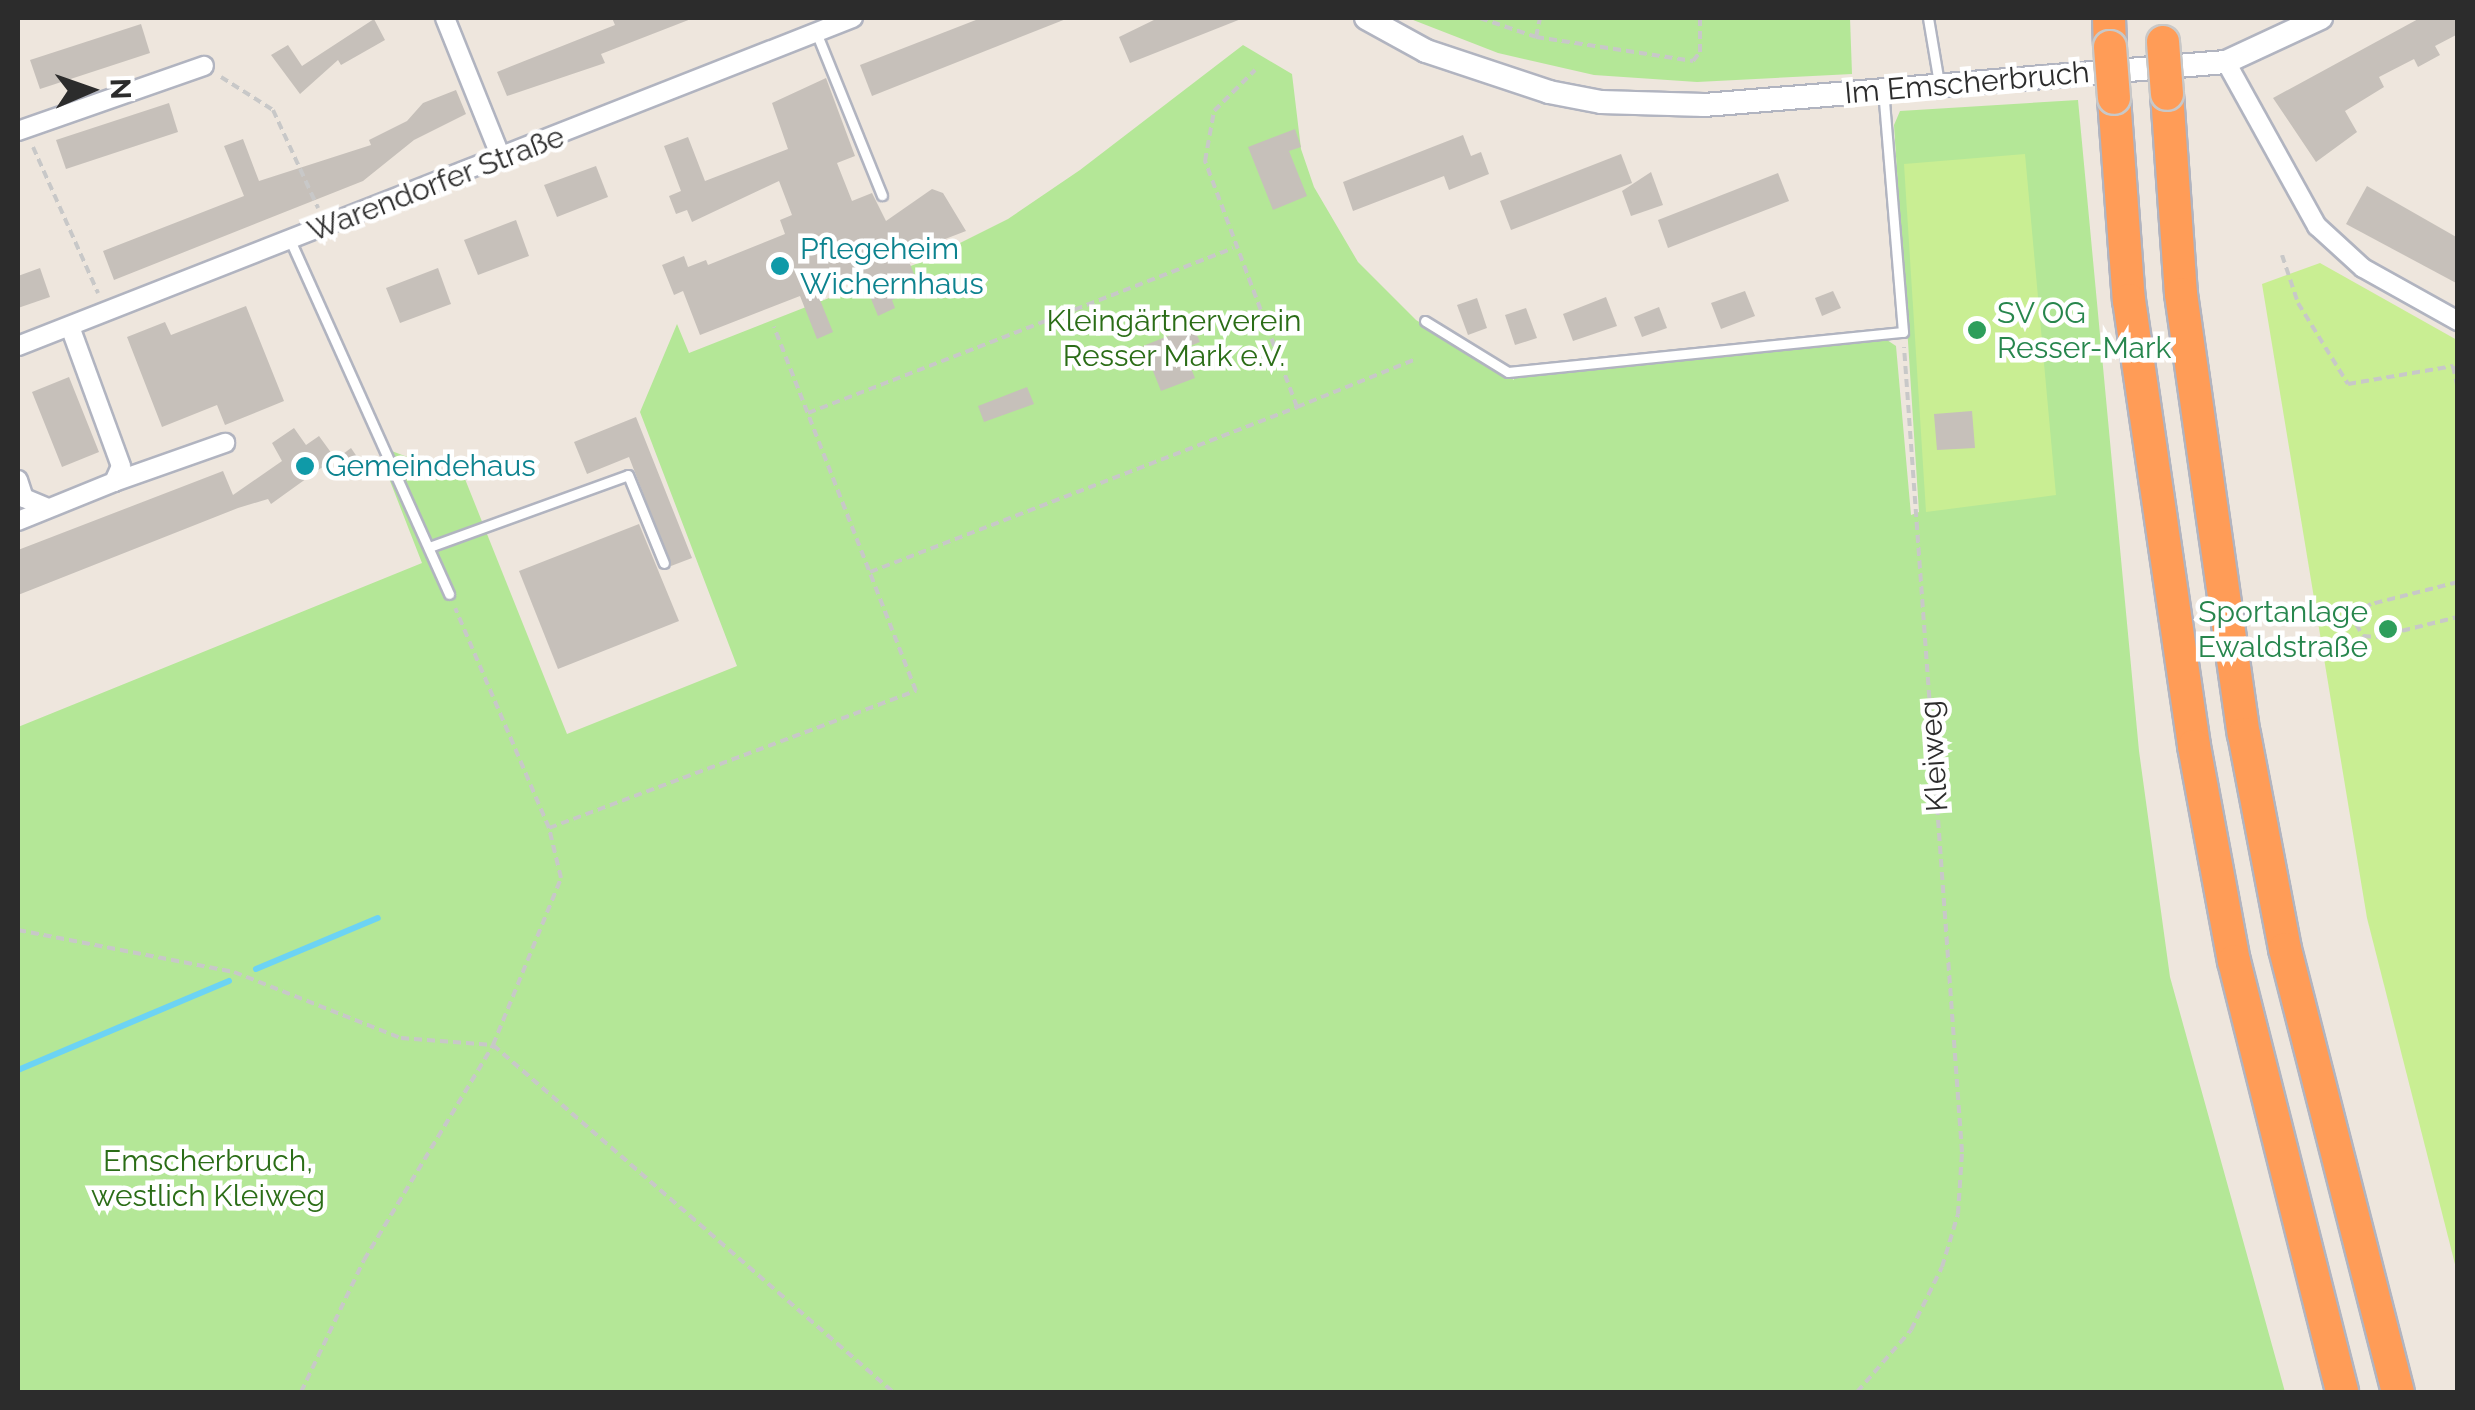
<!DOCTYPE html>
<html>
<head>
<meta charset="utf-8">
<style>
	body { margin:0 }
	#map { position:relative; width:2475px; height:1410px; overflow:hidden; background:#eee6dd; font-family:Raleway,sans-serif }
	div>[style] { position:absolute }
	.green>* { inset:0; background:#b4e797 }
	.pitch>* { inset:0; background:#c9ee93 }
	.stream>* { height:6px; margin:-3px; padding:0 3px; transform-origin:3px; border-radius:3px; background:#6cd3f4 }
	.building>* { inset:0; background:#c6c0ba }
	.path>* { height:4px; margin-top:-2px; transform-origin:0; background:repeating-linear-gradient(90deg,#c8c8c8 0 8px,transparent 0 13px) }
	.roads { filter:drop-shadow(2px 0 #b1b4c0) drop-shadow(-2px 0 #b1b4c0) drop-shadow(0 2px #b1b4c0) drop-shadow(0 -2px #b1b4c0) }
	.service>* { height:9px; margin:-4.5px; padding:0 4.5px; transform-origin:4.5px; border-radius:4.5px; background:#fff }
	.minor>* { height:18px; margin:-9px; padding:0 9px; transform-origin:9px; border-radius:9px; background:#fff }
	.tertiary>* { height:22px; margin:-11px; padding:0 11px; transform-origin:11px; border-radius:11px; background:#fff }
	.motorway>* { height:32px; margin:-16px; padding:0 16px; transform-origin:16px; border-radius:16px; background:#ff9c57 }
	.bridges { filter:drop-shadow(2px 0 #c8c8c8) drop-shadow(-2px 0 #c8c8c8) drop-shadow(0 2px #c8c8c8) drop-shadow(0 -2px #c8c8c8) }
	.motorway-bridge>* { height:32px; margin:-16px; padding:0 16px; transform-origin:16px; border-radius:16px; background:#ff9c57 }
	.dots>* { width:28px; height:28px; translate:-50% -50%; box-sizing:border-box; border:5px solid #fff; border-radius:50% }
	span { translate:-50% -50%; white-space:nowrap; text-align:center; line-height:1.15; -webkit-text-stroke:9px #fff; paint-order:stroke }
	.street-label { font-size:30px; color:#2c2c2c }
	.culture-label { font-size:30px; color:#0d838f }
	.left { translate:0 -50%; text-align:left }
	.leisure-label { font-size:30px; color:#27864d }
	.right { translate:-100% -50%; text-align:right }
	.park-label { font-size:30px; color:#2b6d17 }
	.frame { position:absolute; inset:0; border:20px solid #2c2c2c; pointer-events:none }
	.north { position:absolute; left:40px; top:40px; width:100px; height:100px; -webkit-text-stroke:8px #fff; paint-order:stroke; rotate:88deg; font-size:28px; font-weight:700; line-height:40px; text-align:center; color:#2c2c2c }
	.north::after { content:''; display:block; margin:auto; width:35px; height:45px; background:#2c2c2c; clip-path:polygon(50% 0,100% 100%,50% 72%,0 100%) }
</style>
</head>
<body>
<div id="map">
	<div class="green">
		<i style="clip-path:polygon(1408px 18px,1850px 18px,1852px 74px,1697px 82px,1594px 75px,1498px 53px)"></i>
		<i style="clip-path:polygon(1243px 45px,1292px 74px,1301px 149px,1314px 187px,1358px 262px,1416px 320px,1514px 380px,1514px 374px,1884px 338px,1896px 346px,1911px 515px,1919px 512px,1894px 125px,1900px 111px,2078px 100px,2139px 751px,2170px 977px,2285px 1392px,18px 1392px,18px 727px,422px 563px,376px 445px,465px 479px,567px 734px,737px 666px,640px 412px,677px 324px,689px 353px,926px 260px,1008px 219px,1080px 170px)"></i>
	</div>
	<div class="pitch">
		<i style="clip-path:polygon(2025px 154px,2056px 495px,1926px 512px,1904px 164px)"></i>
		<i style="clip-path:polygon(2320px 263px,2457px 340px,2457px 1272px,2367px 918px,2262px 284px)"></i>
	</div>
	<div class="stream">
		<i style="left:256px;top:969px;width:132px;rotate:-22.7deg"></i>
		<i style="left:18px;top:1070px;width:229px;rotate:-22.9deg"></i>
	</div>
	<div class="building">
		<i style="clip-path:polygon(612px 18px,691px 19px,601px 54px,605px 63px,507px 96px,497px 72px,615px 25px)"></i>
		<i style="clip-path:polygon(981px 18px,1066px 19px,872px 96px,860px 65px)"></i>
		<i style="clip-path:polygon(1158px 18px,1241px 18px,1241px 19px,1130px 63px,1119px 37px)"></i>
		<i style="clip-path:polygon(2420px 18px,2458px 18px,2458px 34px,2435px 46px,2440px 55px,2418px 67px,2414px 59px,2379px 77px,2384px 87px,2345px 111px,2357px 132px,2316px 162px,2273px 98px)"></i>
		<i style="clip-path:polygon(374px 19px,385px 40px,341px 65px,338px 60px,300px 94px,271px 55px,288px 45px,302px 66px)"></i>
		<i style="clip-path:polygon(141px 24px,150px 53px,40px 89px,30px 60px)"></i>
		<i style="clip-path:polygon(826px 78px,855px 156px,837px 163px,852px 201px,872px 193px,886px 221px,932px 189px,943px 193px,966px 231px,906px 254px,920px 289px,892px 300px,895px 308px,878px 316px,860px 272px,816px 290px,833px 332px,817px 339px,800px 296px,700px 335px,683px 291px,674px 295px,662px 265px,684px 256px,688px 267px,706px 260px,708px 265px,785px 234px,780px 220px,792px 215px,779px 181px,692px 222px,687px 210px,676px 214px,669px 196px,681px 191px,664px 146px,688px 137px,705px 181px,788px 149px,772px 103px)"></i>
		<i style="clip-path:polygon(456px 90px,466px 114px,414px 140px,363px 181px,114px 280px,103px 251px,244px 196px,224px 146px,243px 139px,259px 181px,371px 145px,369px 140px,407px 121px,423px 103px)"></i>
		<i style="clip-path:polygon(169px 103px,178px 132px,66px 169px,56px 140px)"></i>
		<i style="clip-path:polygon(1295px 129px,1301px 147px,1289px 151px,1307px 196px,1273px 210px,1248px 147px)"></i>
		<i style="clip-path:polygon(1463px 135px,1471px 156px,1481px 152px,1489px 174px,1449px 190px,1444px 176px,1353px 211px,1343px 182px)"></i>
		<i style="clip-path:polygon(1621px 154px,1632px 183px,1511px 230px,1500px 201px)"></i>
		<i style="clip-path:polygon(596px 166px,608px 197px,557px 217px,544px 185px)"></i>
		<i style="clip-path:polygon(1651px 172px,1663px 205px,1631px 216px,1622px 191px)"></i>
		<i style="clip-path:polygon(1778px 173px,1789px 201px,1668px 248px,1658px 220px)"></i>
		<i style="clip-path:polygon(2367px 186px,2458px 238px,2458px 284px,2346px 224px)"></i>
		<i style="clip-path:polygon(516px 220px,529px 256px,478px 275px,464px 240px)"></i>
		<i style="clip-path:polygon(40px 268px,50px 297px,18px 308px,18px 276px)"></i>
		<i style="clip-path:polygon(438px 268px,451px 304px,400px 323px,386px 288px)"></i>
		<i style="clip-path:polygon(1745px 291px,1755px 316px,1721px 329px,1711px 303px)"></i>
		<i style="clip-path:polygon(1833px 291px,1841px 308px,1822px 316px,1815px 298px)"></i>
		<i style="clip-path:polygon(1606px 297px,1617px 326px,1573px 341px,1563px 314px)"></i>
		<i style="clip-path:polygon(1477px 298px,1487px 328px,1468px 335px,1457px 305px)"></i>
		<i style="clip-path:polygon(246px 306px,284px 401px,225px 425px,217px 405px,162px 427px,127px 337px,165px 322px,171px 335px)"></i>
		<i style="clip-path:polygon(1659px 307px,1667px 328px,1642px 337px,1634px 317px)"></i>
		<i style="clip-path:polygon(1526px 308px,1537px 338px,1515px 345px,1505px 315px)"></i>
		<i style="clip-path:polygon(1193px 326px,1200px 342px,1183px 349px,1195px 378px,1161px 391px,1143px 346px)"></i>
		<i style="clip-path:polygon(69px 377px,99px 452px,62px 467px,32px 392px)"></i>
		<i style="clip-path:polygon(1027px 387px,1034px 404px,984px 422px,978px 406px)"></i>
		<i style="clip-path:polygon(1972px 411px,1975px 448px,1937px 450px,1934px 414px)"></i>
		<i style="clip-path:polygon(636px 417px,692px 558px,671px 566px,629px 457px,587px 474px,574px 442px)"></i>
		<i style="clip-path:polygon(294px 428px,306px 445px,319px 436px,335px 458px,271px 504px,268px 499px,238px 508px,18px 595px,18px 550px,223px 471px,233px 495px,282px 461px,272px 443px)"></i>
		<i style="clip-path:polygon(351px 448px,362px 464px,346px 475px,335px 460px)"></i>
		<i style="clip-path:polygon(639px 524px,679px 621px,558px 669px,519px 571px)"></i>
	</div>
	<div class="path">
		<i style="left:1480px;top:18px;width:59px;rotate:18.7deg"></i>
		<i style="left:1536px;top:37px;width:159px;rotate:8.7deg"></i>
		<i style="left:1693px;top:61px;width:11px;rotate:-52deg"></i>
		<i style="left:1700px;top:52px;width:34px;rotate:-90deg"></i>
		<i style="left:1536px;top:37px;width:19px;rotate:-78deg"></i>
		<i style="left:221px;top:77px;width:62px;rotate:32.4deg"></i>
		<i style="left:273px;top:110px;width:108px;rotate:65.3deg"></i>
		<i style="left:33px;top:147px;width:160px;rotate:66deg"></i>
		<i style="left:2282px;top:255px;width:51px;rotate:71.6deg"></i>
		<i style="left:2298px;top:303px;width:95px;rotate:58.3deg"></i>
		<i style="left:2348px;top:384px;width:107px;rotate:-9.7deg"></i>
		<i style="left:2453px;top:366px;width:24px;rotate:78deg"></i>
		<i style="left:1297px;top:407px;width:128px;rotate:-22deg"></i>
		<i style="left:808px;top:413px;width:456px;rotate:-21.2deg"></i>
		<i style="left:870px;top:572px;width:458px;rotate:-21.1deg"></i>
		<i style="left:1297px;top:407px;width:263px;rotate:-110.5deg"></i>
		<i style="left:1205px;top:161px;width:51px;rotate:-79.8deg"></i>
		<i style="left:1214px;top:111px;width:58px;rotate:-45deg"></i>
		<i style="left:2458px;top:582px;width:90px;rotate:165.8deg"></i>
		<i style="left:2371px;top:604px;width:14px;rotate:150deg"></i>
		<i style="left:2359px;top:611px;width:13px;rotate:103deg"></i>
		<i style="left:2356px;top:624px;width:14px;rotate:60deg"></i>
		<i style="left:2363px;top:636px;width:14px;rotate:4deg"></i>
		<i style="left:2377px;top:637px;width:83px;rotate:-13.9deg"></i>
		<i style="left:549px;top:828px;width:392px;rotate:-20.5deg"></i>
		<i style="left:916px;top:691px;width:391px;rotate:-111.3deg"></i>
		<i style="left:18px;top:930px;width:220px;rotate:11deg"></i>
		<i style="left:234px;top:972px;width:180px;rotate:21.6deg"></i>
		<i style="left:401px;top:1038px;width:92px;rotate:4.4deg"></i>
		<i style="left:493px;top:1045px;width:530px;rotate:40.94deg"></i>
		<i style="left:301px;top:1392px;width:146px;rotate:-64.5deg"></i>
		<i style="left:364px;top:1260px;width:251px;rotate:-59deg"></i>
		<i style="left:493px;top:1045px;width:180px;rotate:-67.8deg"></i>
		<i style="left:561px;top:878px;width:51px;rotate:-103.5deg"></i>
		<i style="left:549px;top:828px;width:239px;rotate:-113.1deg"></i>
		<i style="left:1857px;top:1392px;width:82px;rotate:-48.9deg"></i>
		<i style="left:1911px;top:1330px;width:70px;rotate:-63.8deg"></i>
		<i style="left:1942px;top:1267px;width:55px;rotate:-73.2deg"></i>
		<i style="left:1958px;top:1214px;width:62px;rotate:-86.3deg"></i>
		<i style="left:1962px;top:1152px;width:807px;rotate:-94.12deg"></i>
	</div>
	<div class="roads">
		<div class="service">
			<i style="left:1928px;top:18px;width:66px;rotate:80.4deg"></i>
			<i style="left:816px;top:32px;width:176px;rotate:68deg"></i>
			<i style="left:290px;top:240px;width:388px;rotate:65.8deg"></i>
			<i style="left:1425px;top:321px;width:97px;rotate:31.6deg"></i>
			<i style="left:1508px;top:372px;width:397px;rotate:-5.8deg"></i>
			<i style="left:1903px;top:332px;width:243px;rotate:-94.7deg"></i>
			<i style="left:432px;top:546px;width:208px;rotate:-19.9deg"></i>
			<i style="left:628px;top:475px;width:95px;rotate:67.8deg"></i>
		</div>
		<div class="minor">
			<i style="left:445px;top:18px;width:153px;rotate:68.1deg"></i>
			<i style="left:2226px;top:62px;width:188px;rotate:61deg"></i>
			<i style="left:2317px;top:226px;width:62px;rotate:42.4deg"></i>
			<i style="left:2363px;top:268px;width:109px;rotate:29.2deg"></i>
			<i style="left:18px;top:131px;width:197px;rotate:-19.3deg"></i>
			<i style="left:18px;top:346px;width:897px;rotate:-21.45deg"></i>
			<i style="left:18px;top:480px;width:19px;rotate:72deg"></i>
			<i style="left:24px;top:498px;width:26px;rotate:23deg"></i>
			<i style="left:114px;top:482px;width:118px;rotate:-19.4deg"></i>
			<i style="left:18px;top:521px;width:104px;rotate:-22.1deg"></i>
			<i style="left:114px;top:482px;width:17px;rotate:-66deg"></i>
			<i style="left:121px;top:466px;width:148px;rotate:-110.1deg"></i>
		</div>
		<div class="tertiary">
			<i style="left:1366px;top:18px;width:68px;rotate:28.8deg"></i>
			<i style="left:1426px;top:51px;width:130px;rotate:18.4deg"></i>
			<i style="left:1549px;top:92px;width:53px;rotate:10.9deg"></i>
			<i style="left:1601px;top:102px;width:103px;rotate:1.7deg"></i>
			<i style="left:1704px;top:105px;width:524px;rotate:-4.71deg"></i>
			<i style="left:2226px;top:62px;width:105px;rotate:-24.9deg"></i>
		</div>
		<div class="motorway">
			<i style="left:2109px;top:18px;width:29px;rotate:88deg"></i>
			<i style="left:2167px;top:94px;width:200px;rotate:86deg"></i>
			<i style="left:2181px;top:294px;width:444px;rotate:81.9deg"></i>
			<i style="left:2244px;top:734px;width:219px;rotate:79.2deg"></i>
			<i style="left:2285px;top:949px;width:457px;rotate:75.7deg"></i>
			<i style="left:2114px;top:98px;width:203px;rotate:85.8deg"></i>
			<i style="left:2129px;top:300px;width:451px;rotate:81.7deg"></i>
			<i style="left:2194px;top:746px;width:219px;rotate:79.5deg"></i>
			<i style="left:2234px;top:961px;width:444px;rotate:75.9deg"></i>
		</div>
	</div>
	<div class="bridges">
		<div class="motorway-bridge">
			<i style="left:2163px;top:42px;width:52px;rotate:85.6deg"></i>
			<i style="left:2110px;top:47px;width:51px;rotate:85.5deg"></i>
		</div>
	</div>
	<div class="dots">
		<i style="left:780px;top:266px;background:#0f9aa8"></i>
		<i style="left:1977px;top:330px;background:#2e9e5b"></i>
		<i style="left:305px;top:466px;background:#0f9aa8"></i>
		<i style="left:2388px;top:629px;background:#2e9e5b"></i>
	</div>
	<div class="street-label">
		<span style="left:1967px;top:83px;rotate:-5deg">Im Emscherbruch</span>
		<span style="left:436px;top:184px;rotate:-21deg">Warendorfer Straße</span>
		<span style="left:1934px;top:756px;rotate:-94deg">Kleiweg</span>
	</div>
	<div class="culture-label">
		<span class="left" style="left:800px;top:266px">Pflegeheim<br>Wichernhaus</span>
		<span class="left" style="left:325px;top:466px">Gemeindehaus</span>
	</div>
	<div class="leisure-label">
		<span class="left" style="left:1997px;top:330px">SV OG<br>Resser-Mark</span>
		<span class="right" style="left:2368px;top:629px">Sportanlage<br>Ewaldstraße</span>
	</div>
	<div class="park-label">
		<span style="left:1174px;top:338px">Kleingärtnerverein<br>Resser Mark e.V.</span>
		<span style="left:208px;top:1178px">Emscherbruch,<br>westlich Kleiweg</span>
	</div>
	<div class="frame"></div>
	<div class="north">N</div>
</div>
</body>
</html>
